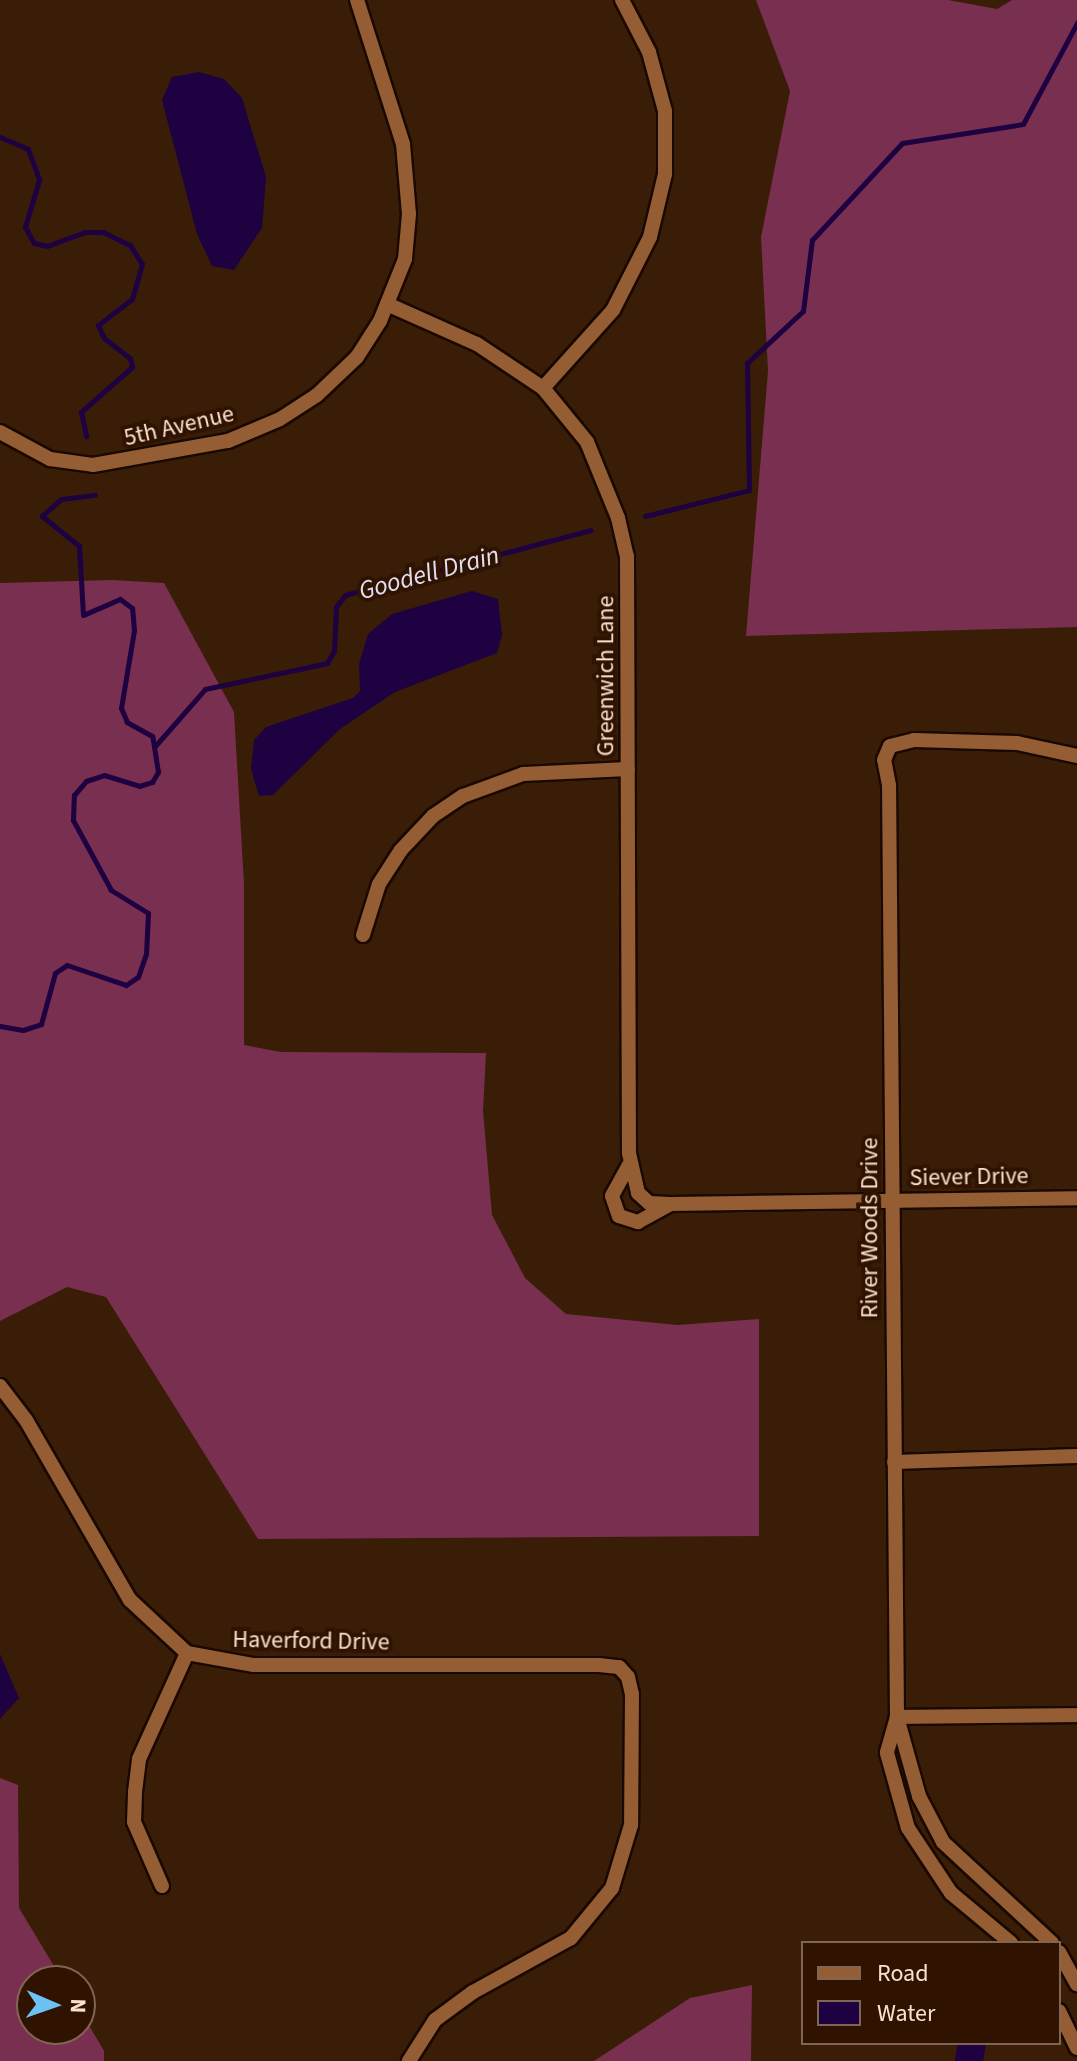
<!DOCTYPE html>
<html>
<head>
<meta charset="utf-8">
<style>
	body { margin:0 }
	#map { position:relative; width:1077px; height:2061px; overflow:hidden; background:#3a1d06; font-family:"Source Sans 3",sans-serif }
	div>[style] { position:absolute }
	.forest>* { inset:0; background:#792f4f }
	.water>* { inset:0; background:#1e0141 }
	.stream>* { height:5px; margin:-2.5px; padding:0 2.5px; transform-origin:2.5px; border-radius:2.5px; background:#1e0141 }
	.river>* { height:28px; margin:-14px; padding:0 14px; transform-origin:14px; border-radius:14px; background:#1e0141 }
	.roads { filter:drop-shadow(2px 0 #1a0901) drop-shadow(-2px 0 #1a0901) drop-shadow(0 2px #1a0901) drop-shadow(0 -2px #1a0901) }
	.minor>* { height:14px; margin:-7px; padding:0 7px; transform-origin:7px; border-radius:7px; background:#955d33 }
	span { translate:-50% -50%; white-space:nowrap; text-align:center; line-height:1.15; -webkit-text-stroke:8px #2f1300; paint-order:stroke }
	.street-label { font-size:24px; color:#fae0cf }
	.water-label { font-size:26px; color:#e3dff3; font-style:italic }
	.legend { position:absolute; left:801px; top:1941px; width:260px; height:104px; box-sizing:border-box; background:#2f1300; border:2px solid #806553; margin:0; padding:10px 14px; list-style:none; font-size:24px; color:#fae0cf }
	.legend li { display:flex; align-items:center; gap:16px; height:40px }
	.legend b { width:40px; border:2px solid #806553 }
	.north { position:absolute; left:16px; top:1965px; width:80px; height:80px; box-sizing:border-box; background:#2f1300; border:2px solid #806553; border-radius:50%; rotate:92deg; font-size:22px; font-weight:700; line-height:32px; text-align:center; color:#fae0cf }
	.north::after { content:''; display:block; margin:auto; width:28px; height:36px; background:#6ec2f3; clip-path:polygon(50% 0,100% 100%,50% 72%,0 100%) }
</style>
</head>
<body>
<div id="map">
	<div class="forest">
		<i style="clip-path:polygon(756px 0,948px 0,997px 9px,1012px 0,1077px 0,1077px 627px,746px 636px,768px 371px,761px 237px,790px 91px)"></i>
		<i style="clip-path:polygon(112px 580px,164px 583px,234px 712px,244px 884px,244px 1045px,281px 1052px,486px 1053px,483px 1111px,492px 1215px,525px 1278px,566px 1314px,677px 1325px,759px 1319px,759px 1536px,258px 1539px,106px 1297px,67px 1287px,0 1321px,0 583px)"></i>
		<i style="clip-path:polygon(0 1778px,18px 1785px,19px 1908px,63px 1981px,32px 1981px,32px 2029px,80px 2029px,80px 2010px,104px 2051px,104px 2061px,0 2061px)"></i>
		<i style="clip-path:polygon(752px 1985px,751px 2061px,594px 2061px,690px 1998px)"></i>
	</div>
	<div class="water">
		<i style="clip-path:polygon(199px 72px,224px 79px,242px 98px,266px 177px,262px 228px,234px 270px,212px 266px,197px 234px,162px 100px,172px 77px)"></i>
		<i style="clip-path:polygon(472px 591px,498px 599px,502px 635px,497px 653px,395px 692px,340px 729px,273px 795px,259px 796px,251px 769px,254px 740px,266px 727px,353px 698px,360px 691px,359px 664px,368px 634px,392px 614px)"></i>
		<i style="clip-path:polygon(0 1654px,19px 1698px,0 1719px)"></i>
	</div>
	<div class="stream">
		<i style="left:0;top:137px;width:30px;rotate:23deg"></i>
		<i style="left:28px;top:149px;width:33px;rotate:70deg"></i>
		<i style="left:39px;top:180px;width:49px;rotate:106.6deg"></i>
		<i style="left:25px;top:227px;width:18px;rotate:61deg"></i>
		<i style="left:34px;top:243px;width:13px;rotate:13deg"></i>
		<i style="left:47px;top:246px;width:40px;rotate:-20.2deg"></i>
		<i style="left:85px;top:232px;width:18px"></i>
		<i style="left:103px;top:232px;width:30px;rotate:26deg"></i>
		<i style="left:130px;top:245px;width:22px;rotate:58deg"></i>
		<i style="left:142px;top:264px;width:36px;rotate:106deg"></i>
		<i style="left:132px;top:299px;width:43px;rotate:142.6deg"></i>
		<i style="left:98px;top:325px;width:14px;rotate:65deg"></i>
		<i style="left:104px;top:338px;width:33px;rotate:38deg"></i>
		<i style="left:130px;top:358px;width:9px;rotate:77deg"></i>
		<i style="left:132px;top:367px;width:68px;rotate:138.6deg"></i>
		<i style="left:81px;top:412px;width:25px;rotate:78deg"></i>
		<i style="left:645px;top:516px;width:107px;rotate:-14deg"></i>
		<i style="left:749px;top:490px;width:127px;rotate:-90.9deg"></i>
		<i style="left:747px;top:363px;width:76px;rotate:-42.9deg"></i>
		<i style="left:803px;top:311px;width:72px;rotate:-82.8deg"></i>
		<i style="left:812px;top:240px;width:132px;rotate:-47.1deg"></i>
		<i style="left:902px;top:143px;width:122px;rotate:-8.9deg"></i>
		<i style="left:1023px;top:124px;width:115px;rotate:-61.9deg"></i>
		<i style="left:156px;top:745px;width:74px;rotate:-48.8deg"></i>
		<i style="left:205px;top:689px;width:125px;rotate:-12deg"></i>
		<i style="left:327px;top:663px;width:14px;rotate:-60deg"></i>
		<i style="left:334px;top:651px;width:44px;rotate:-87.4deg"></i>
		<i style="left:336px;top:607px;width:15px;rotate:-53deg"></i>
		<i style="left:345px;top:595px;width:254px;rotate:-14.8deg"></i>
		<i style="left:0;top:1026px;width:23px;rotate:10deg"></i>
		<i style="left:23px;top:1030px;width:19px;rotate:-18deg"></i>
		<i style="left:41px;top:1024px;width:53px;rotate:-74.6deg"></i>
		<i style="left:55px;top:973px;width:14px;rotate:-34deg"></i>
		<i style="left:67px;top:965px;width:62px;rotate:18.7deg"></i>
		<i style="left:126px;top:985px;width:14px;rotate:-34deg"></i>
		<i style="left:138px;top:977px;width:24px;rotate:-71deg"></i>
		<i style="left:146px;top:954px;width:41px;rotate:-87.2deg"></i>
		<i style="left:148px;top:913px;width:44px;rotate:-148.1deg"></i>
		<i style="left:111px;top:890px;width:80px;rotate:-118.5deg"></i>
		<i style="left:73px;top:820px;width:25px;rotate:-88deg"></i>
		<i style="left:74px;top:795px;width:18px;rotate:-49deg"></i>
		<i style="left:86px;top:781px;width:19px;rotate:-18deg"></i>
		<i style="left:104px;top:775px;width:37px;rotate:17deg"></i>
		<i style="left:139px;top:786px;width:14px;rotate:-17deg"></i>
		<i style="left:152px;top:782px;width:12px;rotate:-59deg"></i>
		<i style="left:158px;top:772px;width:36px;rotate:-99deg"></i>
		<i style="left:152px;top:736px;width:29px;rotate:-151deg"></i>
		<i style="left:127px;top:722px;width:15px;rotate:-113deg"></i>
		<i style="left:121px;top:708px;width:79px;rotate:-80.5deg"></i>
		<i style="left:134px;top:630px;width:22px;rotate:-95deg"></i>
		<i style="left:132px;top:608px;width:15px;rotate:-143deg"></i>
		<i style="left:120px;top:599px;width:40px;rotate:156.6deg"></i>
		<i style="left:83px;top:615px;width:69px;rotate:-93.3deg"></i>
		<i style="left:79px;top:546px;width:48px;rotate:-141deg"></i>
		<i style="left:42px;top:516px;width:25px;rotate:-42deg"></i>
		<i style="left:61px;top:499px;width:34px;rotate:-7deg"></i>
	</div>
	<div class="river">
		<i style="left:969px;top:2061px;width:18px;rotate:-81deg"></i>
	</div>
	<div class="roads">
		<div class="minor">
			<i style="left:387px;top:304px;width:98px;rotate:24deg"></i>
			<i style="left:477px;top:344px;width:79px;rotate:33.7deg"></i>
			<i style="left:543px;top:388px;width:70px;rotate:50.8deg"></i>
			<i style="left:587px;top:442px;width:82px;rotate:67.8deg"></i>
			<i style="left:618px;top:518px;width:39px;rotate:77deg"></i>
			<i style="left:627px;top:556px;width:597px;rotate:89.81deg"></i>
			<i style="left:629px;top:1153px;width:41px;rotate:77.3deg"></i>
			<i style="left:638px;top:1193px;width:15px;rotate:42deg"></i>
			<i style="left:649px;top:1203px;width:21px;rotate:3deg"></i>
			<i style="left:670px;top:1204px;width:407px;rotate:-0.8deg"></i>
			<i style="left:543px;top:388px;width:105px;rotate:-48.1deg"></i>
			<i style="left:613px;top:310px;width:82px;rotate:-63.1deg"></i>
			<i style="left:650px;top:237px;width:65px;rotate:-76.6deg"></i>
			<i style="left:665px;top:174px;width:63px;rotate:-90deg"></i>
			<i style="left:665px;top:111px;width:61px;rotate:-105.2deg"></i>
			<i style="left:649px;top:52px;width:59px;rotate:-117.4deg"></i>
			<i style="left:0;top:432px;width:57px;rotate:28.4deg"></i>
			<i style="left:50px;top:459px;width:43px;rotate:7.9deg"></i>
			<i style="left:93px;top:465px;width:137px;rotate:-10.1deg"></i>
			<i style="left:228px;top:441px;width:56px;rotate:-22.9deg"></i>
			<i style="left:280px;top:419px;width:44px;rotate:-33deg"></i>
			<i style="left:317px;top:395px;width:55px;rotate:-43.5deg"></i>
			<i style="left:357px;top:357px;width:43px;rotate:-57.4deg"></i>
			<i style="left:380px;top:321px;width:67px;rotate:-68deg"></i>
			<i style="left:405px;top:259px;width:45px;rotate:-84.9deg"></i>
			<i style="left:409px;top:214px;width:70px;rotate:-94.9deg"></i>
			<i style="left:403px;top:144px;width:151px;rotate:-107.7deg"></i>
			<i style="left:363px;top:935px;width:53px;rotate:-72.6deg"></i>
			<i style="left:379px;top:884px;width:40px;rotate:-57.1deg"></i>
			<i style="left:401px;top:850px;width:47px;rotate:-46.7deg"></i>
			<i style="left:433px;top:816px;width:36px;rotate:-34deg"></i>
			<i style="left:463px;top:796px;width:64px;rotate:-20.1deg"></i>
			<i style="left:523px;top:774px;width:105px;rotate:-2.7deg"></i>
			<i style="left:629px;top:1165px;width:35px;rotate:119deg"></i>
			<i style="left:612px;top:1196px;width:21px;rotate:71deg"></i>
			<i style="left:619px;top:1216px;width:20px;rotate:18deg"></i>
			<i style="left:638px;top:1222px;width:37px;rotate:-29deg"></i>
			<i style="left:0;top:1386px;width:43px;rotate:52.6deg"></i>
			<i style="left:26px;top:1420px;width:208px;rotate:60deg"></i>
			<i style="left:130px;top:1600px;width:78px;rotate:42.9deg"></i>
			<i style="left:187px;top:1653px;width:68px;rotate:10.2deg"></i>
			<i style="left:254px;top:1665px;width:345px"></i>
			<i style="left:599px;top:1665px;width:20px;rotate:6deg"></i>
			<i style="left:619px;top:1667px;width:13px;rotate:48deg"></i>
			<i style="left:628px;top:1677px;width:17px;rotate:77deg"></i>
			<i style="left:632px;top:1694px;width:131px;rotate:90.4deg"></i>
			<i style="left:631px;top:1825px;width:66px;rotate:106.8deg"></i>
			<i style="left:612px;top:1888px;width:65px;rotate:129.4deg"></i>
			<i style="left:571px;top:1938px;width:112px;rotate:151.1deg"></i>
			<i style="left:473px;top:1992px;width:47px;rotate:143.6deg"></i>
			<i style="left:435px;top:2020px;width:49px;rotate:122.4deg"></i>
			<i style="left:894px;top:1462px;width:183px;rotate:-1.9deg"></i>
			<i style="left:897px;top:1717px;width:37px;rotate:106deg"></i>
			<i style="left:887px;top:1753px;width:78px;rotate:74.4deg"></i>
			<i style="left:908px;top:1828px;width:78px;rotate:56.5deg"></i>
			<i style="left:951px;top:1893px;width:78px;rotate:39.8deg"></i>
			<i style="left:897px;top:1717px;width:180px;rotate:-0.6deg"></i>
			<i style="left:162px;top:1886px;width:70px;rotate:-113.6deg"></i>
			<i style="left:134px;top:1822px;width:30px;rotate:-88deg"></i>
			<i style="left:135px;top:1792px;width:33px;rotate:-83deg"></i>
			<i style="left:139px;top:1759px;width:116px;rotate:-65.6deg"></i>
			<i style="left:1052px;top:1943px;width:149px;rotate:-137.2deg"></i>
			<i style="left:943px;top:1842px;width:52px;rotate:-117.6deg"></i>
			<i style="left:919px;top:1796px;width:82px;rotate:-105.6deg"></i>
			<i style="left:897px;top:1717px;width:932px;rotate:-90.49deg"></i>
			<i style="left:889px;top:785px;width:25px;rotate:-101deg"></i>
			<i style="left:884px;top:760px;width:15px;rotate:-67deg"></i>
			<i style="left:890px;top:746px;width:25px;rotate:-14deg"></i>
			<i style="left:914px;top:740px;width:103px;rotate:1.7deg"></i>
			<i style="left:1017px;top:743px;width:61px;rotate:12.2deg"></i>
			<i style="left:1059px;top:1952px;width:37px;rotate:61deg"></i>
			<i style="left:1059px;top:2011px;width:41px;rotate:64.1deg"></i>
		</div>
	</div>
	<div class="street-label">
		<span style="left:179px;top:426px;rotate:-13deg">5th Avenue</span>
		<span style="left:606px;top:676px;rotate:-90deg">Greenwich Lane</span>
		<span style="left:969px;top:1177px;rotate:-1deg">Siever Drive</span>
		<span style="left:870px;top:1228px;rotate:-90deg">River Woods Drive</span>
		<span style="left:311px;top:1641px;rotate:1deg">Haverford Drive</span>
	</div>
	<div class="water-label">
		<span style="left:429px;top:573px;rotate:-15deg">Goodell Drain</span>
	</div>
	<ul class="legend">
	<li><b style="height:10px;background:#955d33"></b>Road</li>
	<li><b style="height:22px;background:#1e0141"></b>Water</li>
	</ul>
	<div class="north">N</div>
</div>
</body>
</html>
